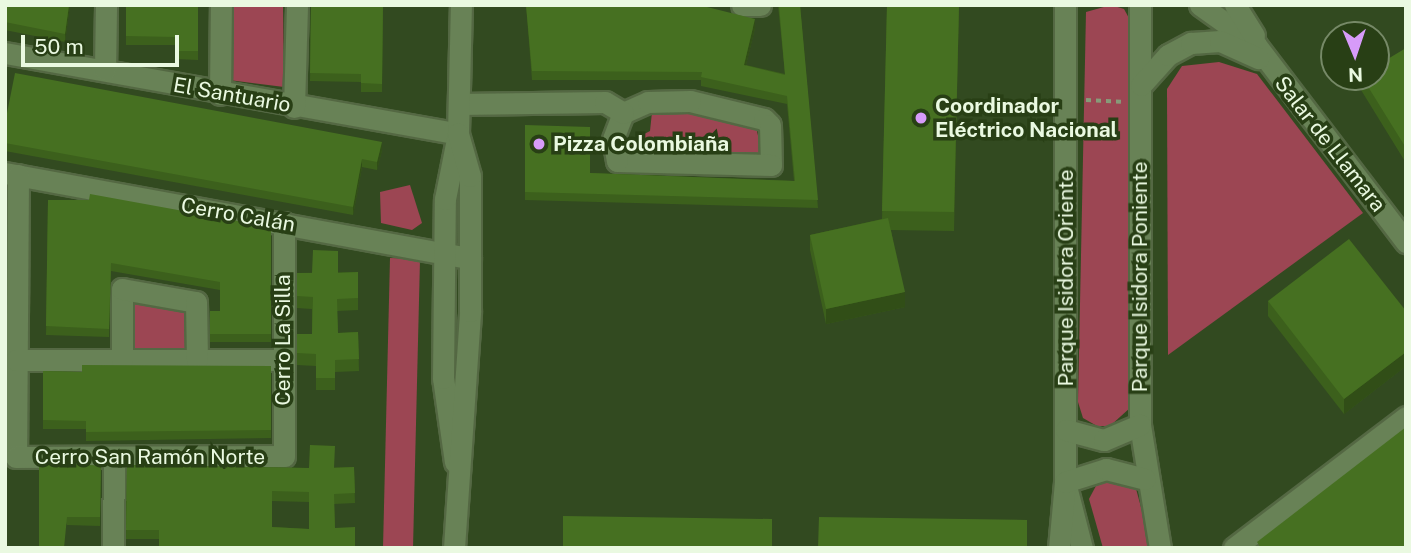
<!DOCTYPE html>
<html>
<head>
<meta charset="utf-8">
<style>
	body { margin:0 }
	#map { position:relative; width:1411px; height:553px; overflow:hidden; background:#324a20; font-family:"Public Sans",sans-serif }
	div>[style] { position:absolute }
	.green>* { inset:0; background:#9c4653 }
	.path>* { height:3.5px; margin-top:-1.75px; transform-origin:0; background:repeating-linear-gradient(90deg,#879b79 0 5px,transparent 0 10px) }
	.roads { filter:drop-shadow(2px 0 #546843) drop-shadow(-2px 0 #546843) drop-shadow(0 2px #546843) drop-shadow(0 -2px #546843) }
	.minor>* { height:21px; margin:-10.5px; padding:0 10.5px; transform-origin:10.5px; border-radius:10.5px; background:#688256 }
	.wall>* { inset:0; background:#3c601c }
	.shaded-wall>* { inset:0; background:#314e17 }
	.building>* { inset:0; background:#467021 }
	.dots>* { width:19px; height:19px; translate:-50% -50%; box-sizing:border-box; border:4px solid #283f15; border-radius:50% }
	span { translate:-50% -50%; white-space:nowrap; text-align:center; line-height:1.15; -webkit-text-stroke:7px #283f15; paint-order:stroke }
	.street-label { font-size:21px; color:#eaf9e1 }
	.poi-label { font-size:21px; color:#eaf9e1; font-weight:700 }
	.left { translate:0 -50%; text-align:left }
	.frame { position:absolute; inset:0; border:7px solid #eaf9e1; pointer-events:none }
	.north { position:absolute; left:1320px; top:21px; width:70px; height:70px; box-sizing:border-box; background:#283f15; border:2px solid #768967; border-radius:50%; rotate:178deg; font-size:19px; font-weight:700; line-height:28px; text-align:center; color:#eaf9e1 }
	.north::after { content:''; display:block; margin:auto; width:24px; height:32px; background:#d79bf9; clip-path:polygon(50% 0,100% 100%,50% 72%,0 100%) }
	.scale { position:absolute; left:21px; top:35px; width:158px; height:32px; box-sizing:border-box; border:4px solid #eaf9e1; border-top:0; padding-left:9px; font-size:21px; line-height:24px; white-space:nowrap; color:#eaf9e1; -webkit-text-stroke:5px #283f15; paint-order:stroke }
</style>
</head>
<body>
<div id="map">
	<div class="green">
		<i style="clip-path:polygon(236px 5px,283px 5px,284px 87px,229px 80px,230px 9px)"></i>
		<i style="clip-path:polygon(1111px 5px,1124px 9px,1130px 20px,1131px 407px,1110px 426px,1097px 426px,1083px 418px,1078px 402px,1086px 12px)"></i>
		<i style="clip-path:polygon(1219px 62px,1257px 74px,1363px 213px,1168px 355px,1167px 89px,1182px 66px)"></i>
		<i style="clip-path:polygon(679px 110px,756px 127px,762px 153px,754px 158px,626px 151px,625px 144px,650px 131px,652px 112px)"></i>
		<i style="clip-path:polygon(410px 185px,422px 223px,412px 230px,381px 223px,380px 192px)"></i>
		<i style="clip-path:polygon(390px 258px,420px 259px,413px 548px,383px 548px)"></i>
		<i style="clip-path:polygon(131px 301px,188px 311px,190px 348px,131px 348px)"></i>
		<i style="clip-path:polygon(1119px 480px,1135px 485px,1152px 548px,1103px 548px,1089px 499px,1098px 482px)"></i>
	</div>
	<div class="path">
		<i style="left:1086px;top:100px;width:35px;rotate:3deg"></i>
	</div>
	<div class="roads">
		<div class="minor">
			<i style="left:742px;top:5px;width:18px"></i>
			<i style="left:1065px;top:5px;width:477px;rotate:90deg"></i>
			<i style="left:1065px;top:482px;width:68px;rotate:75.6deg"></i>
			<i style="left:1140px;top:5px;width:420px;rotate:90deg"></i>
			<i style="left:1140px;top:425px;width:125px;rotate:80.8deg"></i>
			<i style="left:1200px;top:5px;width:69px;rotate:35.5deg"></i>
			<i style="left:1256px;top:45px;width:248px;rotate:52.7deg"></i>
			<i style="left:1235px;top:5px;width:36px;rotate:58deg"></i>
			<i style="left:5px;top:53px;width:460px;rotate:10.1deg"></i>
			<i style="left:105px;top:70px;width:65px;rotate:-89.1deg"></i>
			<i style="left:1141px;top:85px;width:40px;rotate:-48deg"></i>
			<i style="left:1168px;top:55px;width:26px;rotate:-28deg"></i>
			<i style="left:1191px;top:43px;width:29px;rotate:-4deg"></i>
			<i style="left:1220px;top:41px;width:42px;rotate:24.1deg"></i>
			<i style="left:220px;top:94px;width:89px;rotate:-89.4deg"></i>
			<i style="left:690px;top:101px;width:76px;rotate:13.7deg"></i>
			<i style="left:764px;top:119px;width:8px;rotate:45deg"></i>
			<i style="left:770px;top:125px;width:40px;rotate:88.6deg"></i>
			<i style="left:771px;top:165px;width:154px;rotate:-178.5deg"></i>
			<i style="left:617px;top:161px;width:22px;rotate:-100deg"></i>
			<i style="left:613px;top:139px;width:28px;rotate:-69deg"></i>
			<i style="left:623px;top:113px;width:27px;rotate:-24deg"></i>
			<i style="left:648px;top:102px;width:42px;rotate:-1.4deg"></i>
			<i style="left:459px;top:104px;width:146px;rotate:-0.8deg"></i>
			<i style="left:605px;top:102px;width:21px;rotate:31deg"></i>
			<i style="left:294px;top:107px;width:102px;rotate:-88.3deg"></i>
			<i style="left:5px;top:173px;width:473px;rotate:10.4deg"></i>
			<i style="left:18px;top:175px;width:282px;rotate:90.4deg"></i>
			<i style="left:16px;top:457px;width:268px;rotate:-0.2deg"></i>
			<i style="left:284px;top:456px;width:233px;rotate:-90deg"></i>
			<i style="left:16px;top:360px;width:266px"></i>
			<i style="left:122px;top:360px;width:71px;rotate:-90deg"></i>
			<i style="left:122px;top:289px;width:75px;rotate:10deg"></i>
			<i style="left:196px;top:302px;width:58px;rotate:89deg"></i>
			<i style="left:1066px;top:430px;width:39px;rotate:15deg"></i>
			<i style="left:1104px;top:440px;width:39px;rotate:-23deg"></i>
			<i style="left:455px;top:462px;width:85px;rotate:-98.1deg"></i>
			<i style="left:443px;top:378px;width:179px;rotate:-89.4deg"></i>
			<i style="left:445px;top:199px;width:66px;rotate:-78.7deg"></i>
			<i style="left:458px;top:134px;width:129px;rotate:-88.7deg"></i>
			<i style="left:113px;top:548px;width:91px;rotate:-89.4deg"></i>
			<i style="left:454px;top:548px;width:238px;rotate:-86.1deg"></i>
			<i style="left:470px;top:311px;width:135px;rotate:-90deg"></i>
			<i style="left:470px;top:176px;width:44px;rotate:-105.9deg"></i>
			<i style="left:1059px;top:548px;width:66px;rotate:-84.8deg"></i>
			<i style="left:1065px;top:482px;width:43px;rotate:-17.6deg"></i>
			<i style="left:1106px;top:469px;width:40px;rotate:14.4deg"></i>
			<i style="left:1234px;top:548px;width:216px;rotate:-37.3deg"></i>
		</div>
	</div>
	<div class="wall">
		<i style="clip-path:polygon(5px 5px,70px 5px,65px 42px,5px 30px)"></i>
		<i style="clip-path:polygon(126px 5px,198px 5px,198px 60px,175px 59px,175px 45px,126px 45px)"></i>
		<i style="clip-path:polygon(311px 5px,383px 5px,382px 92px,361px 92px,361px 82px,310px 81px)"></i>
		<i style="clip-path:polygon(526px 5px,755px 28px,746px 65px,785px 74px,778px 5px,800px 5px,818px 208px,525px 200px,525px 125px,590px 173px,794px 181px,787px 104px,701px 86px,701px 80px,532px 80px)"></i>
		<i style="clip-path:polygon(887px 5px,959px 5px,954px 231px,891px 230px,905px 307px,826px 324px,810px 250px,810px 235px,882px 219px)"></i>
		<i style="clip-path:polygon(1406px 48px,1406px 163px,1361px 90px,1361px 77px,1376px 77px)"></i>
		<i style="clip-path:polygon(5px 118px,382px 150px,377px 170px,362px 167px,353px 215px,5px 151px)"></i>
		<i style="clip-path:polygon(48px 200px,271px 227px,271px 342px,210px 342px,210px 311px,220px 311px,220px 290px,111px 271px,109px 337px,46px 335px)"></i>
		<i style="clip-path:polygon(358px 272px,358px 310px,337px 311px,338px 333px,358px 332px,359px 371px,335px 372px,335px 390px,316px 390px,316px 366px,297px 365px,297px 334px,312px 334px,312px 309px,297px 308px,297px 273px)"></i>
		<i style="clip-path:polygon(1268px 301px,1406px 311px,1406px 366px,1344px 414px,1268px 316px)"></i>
		<i style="clip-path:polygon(271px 366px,271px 438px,86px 441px,86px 429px,43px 429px,43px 371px,82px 372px)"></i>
		<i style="clip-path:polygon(39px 462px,101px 466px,100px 526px,67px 525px)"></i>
		<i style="clip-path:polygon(evenodd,127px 465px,309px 468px,354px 467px,355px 503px,334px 504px,335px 528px,159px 539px,126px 539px,127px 465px,272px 501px,309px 502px,309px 529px,272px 527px,272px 501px)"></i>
	</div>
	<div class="shaded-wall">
		<i style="clip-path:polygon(69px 5px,70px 5px,65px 42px,65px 34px)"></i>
		<i style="clip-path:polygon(755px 19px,755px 28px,744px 73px,744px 65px)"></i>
		<i style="clip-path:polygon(382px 142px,382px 150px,377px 170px,377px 162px)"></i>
		<i style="clip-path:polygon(362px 159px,362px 167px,353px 215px,353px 207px)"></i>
		<i style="clip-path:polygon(905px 292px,905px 307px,826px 324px,826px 309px)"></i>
		<i style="clip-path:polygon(1406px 352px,1406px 366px,1344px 414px,1344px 399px)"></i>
	</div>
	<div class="building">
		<i style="clip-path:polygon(5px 5px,69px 5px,65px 34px,5px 22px)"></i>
		<i style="clip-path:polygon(126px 5px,198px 5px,198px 51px,175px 51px,176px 37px,126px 36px)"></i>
		<i style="clip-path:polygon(311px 5px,383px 5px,382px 84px,361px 83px,361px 74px,310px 73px)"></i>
		<i style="clip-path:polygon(526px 5px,699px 5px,755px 19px,744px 65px,785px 75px,779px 5px,800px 5px,818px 200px,525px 192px,525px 125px,590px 127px,590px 173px,795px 181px,787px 96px,701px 77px,702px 72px,532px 71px)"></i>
		<i style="clip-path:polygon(887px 5px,959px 5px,954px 212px,882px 211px)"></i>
		<i style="clip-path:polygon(1406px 48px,1406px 148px,1362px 77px,1376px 77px,1376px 66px)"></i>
		<i style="clip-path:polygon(15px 73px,382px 142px,377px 162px,362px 159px,353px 207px,5px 143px,5px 118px,6px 118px)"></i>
		<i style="clip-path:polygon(90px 194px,271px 227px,271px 334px,210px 334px,210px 311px,220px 311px,220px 282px,111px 263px,109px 329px,46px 326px,48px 200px,89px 200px)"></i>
		<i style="clip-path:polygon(888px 218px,905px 292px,826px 309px,810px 235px)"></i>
		<i style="clip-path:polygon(1349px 239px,1406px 311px,1406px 352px,1344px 399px,1268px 301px)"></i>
		<i style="clip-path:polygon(313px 250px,338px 251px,338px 273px,358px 272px,358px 298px,337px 299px,338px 333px,358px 332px,359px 359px,335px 360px,335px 378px,316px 378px,316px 354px,297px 353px,297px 334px,312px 334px,313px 297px,297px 296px,297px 273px,312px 273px)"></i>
		<i style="clip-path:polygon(82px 365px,271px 366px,271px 430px,86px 432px,86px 421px,43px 420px,43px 371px,82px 372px)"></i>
		<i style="clip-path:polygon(1406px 427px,1406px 548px,1261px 548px,1257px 542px)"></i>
		<i style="clip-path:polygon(evenodd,310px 445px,335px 446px,334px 468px,354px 467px,355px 493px,334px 494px,335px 528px,355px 527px,355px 548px,159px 548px,159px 530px,126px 530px,127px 465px,309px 468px,310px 445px,272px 491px,309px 492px,309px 529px,272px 527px,272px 491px)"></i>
		<i style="clip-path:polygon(39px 462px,101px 466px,100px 517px,67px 517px,64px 548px,39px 548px)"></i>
		<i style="clip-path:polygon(563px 516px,772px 519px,772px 548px,563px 548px)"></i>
		<i style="clip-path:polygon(819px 517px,1027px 520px,1027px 548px,818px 548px)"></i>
	</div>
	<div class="dots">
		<i style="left:921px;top:118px;background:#d79bf9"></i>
		<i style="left:539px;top:144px;background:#d79bf9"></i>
	</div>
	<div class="street-label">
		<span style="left:232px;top:95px;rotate:10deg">El Santuario</span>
		<span style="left:1330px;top:144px;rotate:52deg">Salar de Llamara</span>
		<span style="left:238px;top:215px;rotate:10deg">Cerro Calán</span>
		<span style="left:1140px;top:277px;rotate:-90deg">Parque Isidora Poniente</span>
		<span style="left:1066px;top:278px;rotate:-90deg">Parque Isidora Oriente</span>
		<span style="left:283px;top:340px;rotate:-90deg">Cerro La Silla</span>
		<span style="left:150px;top:457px">Cerro San Ramón Norte</span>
	</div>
	<div class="poi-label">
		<span class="left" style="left:935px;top:118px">Coordinador<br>Eléctrico Nacional</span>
		<span class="left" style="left:553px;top:144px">Pizza Colombiaña</span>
	</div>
	<div class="frame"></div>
	<div class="north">N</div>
	<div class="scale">50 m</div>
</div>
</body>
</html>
